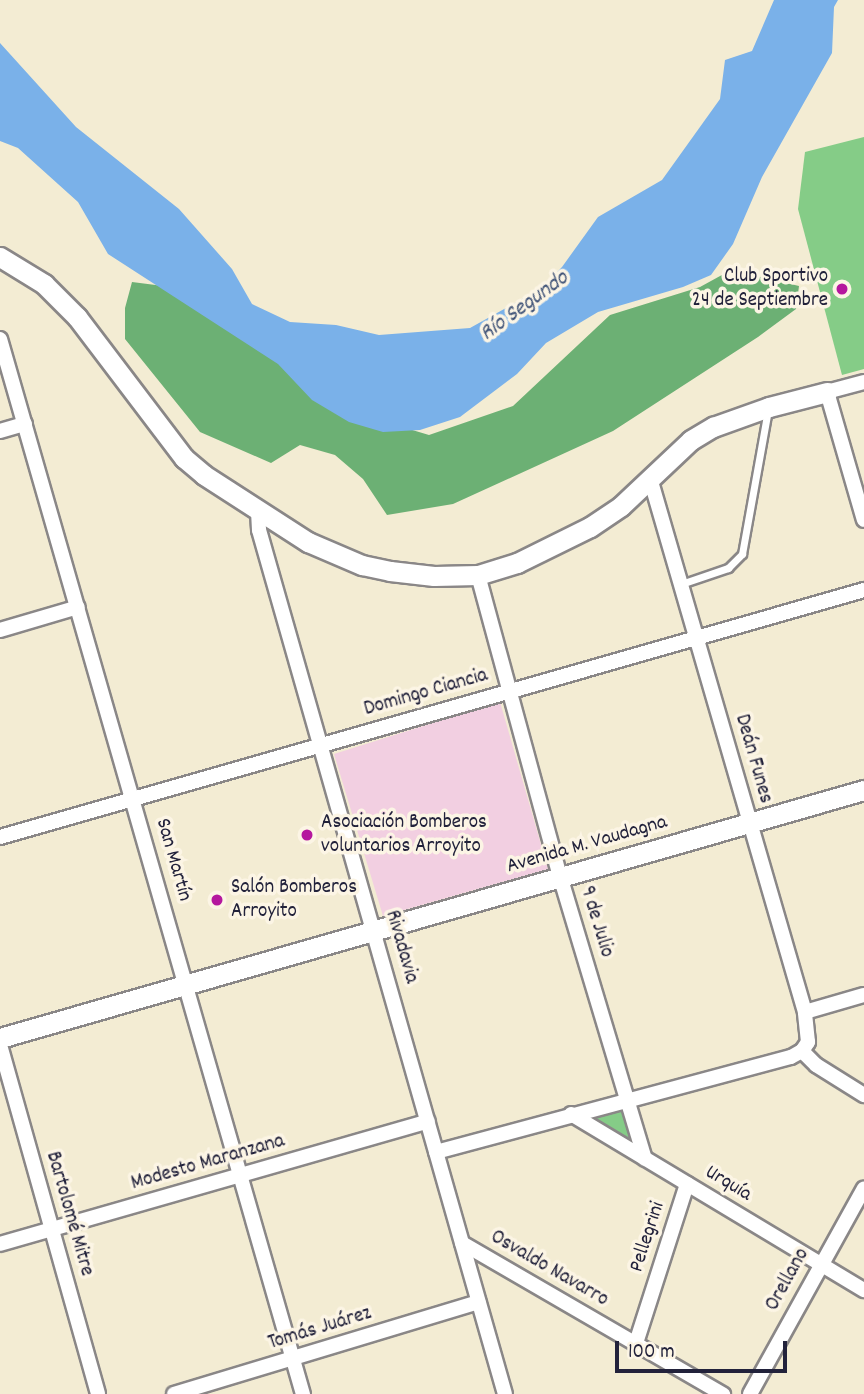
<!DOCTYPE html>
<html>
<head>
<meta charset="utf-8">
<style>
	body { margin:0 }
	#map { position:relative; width:864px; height:1394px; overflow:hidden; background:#f3ecd3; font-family:Dekko,sans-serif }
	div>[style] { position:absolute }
	.built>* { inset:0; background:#f2cfe1 }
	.green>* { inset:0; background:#85cc87 }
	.forest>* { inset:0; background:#6cb074 }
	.water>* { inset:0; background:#7ab1e9 }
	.roads { filter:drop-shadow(2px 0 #8a8787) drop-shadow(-2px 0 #8a8787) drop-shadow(0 2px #8a8787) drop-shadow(0 -2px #8a8787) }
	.service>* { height:7px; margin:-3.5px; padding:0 3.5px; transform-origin:3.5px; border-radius:3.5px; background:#fff }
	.minor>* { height:14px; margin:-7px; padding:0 7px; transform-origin:7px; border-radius:7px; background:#fff }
	.secondary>* { height:19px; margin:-9.5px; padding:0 9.5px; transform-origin:9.5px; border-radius:9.5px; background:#fff }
	.dots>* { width:19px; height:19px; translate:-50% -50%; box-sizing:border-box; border:4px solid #fcf5e5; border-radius:50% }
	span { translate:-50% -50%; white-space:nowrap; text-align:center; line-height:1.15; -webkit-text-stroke:7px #fcf5e5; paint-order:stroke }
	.poi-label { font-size:21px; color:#22223b }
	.right { translate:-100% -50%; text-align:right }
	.left { translate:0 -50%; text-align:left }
	.street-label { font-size:21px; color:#22223b }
	.water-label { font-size:23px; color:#415478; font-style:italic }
	.scale { position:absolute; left:615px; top:1341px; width:172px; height:32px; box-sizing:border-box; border:4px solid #22223b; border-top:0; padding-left:9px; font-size:21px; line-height:24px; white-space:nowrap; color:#22223b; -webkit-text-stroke:5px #fcf5e5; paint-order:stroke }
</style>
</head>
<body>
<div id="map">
	<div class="built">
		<i style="clip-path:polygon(500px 702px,548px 869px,383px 916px,334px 754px)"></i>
	</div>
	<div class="green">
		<i style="clip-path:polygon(864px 137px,864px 369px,842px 375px,798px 209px,805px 152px)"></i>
		<i style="clip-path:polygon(626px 1106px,637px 1151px,587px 1116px)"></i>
	</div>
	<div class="forest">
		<i style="clip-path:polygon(731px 270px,799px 286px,796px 309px,758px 337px,613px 431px,453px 504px,387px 515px,363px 479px,335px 455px,300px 445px,271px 463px,200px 432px,125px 339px,125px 308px,132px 282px,179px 288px,362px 415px,429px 435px,513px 406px,610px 315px,700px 287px)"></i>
	</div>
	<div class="water">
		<i style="clip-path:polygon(774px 0,838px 0,834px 7px,832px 53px,762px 177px,733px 244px,711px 275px,683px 287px,598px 312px,546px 343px,517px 374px,460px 417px,420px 430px,383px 432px,349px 422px,312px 400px,278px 364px,108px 254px,78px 202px,18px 148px,0 141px,0 43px,76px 127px,179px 209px,232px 269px,252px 304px,290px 322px,336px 325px,379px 335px,470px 328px,540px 289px,562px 267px,598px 217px,662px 180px,720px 99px,725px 60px,752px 51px)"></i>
	</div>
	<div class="roads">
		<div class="service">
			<i style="left:681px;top:584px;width:50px;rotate:-18.8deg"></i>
			<i style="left:728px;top:568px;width:20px;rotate:-45deg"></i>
			<i style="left:742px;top:554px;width:146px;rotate:-79.8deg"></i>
		</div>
		<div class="minor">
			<i style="left:0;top:339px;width:1098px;rotate:73.98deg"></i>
			<i style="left:864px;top:382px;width:38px;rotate:165deg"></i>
			<i style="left:827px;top:392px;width:133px;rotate:73.9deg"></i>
			<i style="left:0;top:431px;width:26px;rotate:-16deg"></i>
			<i style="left:258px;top:511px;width:19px;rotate:87deg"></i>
			<i style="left:259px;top:530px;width:898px;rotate:74.11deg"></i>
			<i style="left:478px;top:575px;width:312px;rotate:74.8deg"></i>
			<i style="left:560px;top:876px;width:295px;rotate:73.3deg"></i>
			<i style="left:0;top:630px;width:81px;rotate:-16.4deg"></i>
			<i style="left:0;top:837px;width:899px;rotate:-15.95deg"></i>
			<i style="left:805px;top:1012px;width:61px;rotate:-16.1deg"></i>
			<i style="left:0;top:1045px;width:362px;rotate:74.3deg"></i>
			<i style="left:802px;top:1051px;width:20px;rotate:45deg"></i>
			<i style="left:816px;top:1065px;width:57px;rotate:32deg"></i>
			<i style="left:571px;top:1114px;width:342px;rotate:31deg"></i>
			<i style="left:436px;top:1152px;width:367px;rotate:-15deg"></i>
			<i style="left:791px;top:1057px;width:13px;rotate:-29deg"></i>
			<i style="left:802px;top:1051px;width:11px;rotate:-56deg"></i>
			<i style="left:808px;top:1042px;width:30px;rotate:-96deg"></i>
			<i style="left:805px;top:1012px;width:556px;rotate:-106.19deg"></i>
			<i style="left:462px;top:1243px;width:302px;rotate:30.1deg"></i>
			<i style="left:0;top:1244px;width:445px;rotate:-16deg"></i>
			<i style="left:636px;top:1343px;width:167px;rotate:-72.2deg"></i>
			<i style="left:174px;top:1394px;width:318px;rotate:-16.8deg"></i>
			<i style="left:750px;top:1394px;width:235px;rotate:-61deg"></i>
		</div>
		<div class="secondary">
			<i style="left:0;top:257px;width:52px;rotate:31.5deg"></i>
			<i style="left:44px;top:284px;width:47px;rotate:45deg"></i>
			<i style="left:77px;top:317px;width:177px;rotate:52.8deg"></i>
			<i style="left:184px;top:458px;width:26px;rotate:40deg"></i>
			<i style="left:204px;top:475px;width:124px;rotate:32.8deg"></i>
			<i style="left:308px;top:542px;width:59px;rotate:23.1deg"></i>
			<i style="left:362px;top:565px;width:29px;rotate:12deg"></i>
			<i style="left:390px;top:571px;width:44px;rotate:6.5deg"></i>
			<i style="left:434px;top:576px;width:44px;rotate:-1.3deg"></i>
			<i style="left:478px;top:575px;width:41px;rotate:-17.1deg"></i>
			<i style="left:517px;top:563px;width:81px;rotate:-26.3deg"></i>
			<i style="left:590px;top:527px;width:37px;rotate:-34deg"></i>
			<i style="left:621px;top:506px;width:96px;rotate:-43.3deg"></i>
			<i style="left:691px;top:440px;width:26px;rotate:-31deg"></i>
			<i style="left:713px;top:427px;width:59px;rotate:-19.7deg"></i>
			<i style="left:769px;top:407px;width:60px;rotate:-14.5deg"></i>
			<i style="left:0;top:1038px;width:899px;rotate:-16.02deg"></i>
		</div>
	</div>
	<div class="dots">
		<i style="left:842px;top:289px;background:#b5179e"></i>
		<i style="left:307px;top:835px;background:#b5179e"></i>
		<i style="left:217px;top:900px;background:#b5179e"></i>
	</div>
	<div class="poi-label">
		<span class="right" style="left:828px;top:289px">Club Sportivo<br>24 de Septiembre</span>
		<span class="left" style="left:321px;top:835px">Asociación Bomberos<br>voluntarios Arroyito</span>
		<span class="left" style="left:231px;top:900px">Salón Bomberos<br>Arroyito</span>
	</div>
	<div class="street-label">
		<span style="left:426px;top:693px;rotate:-16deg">Domingo Ciancia</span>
		<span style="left:753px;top:759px;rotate:74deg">Deán Funes</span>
		<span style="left:587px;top:845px;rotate:-16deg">Avenida M. Vaudagna</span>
		<span style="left:173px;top:860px;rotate:74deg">San Martín</span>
		<span style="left:596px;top:922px;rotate:73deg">9 de Julio</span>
		<span style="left:401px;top:947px;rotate:74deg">Rivadavia</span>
		<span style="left:208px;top:1163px;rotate:-16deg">Modesto Maranzana</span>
		<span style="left:728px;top:1184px;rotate:31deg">Urquía</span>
		<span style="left:69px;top:1214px;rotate:74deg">Bartolomé Mitre</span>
		<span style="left:648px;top:1237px;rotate:-72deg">Pellegrini</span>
		<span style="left:549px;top:1269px;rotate:30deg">Osvaldo Navarro</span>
		<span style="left:788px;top:1280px;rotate:-61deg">Orellano</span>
		<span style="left:320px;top:1329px;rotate:-17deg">Tomás Juárez</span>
	</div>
	<div class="water-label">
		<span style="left:525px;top:307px;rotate:-36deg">Río Segundo</span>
	</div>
	<div class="scale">100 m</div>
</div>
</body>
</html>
